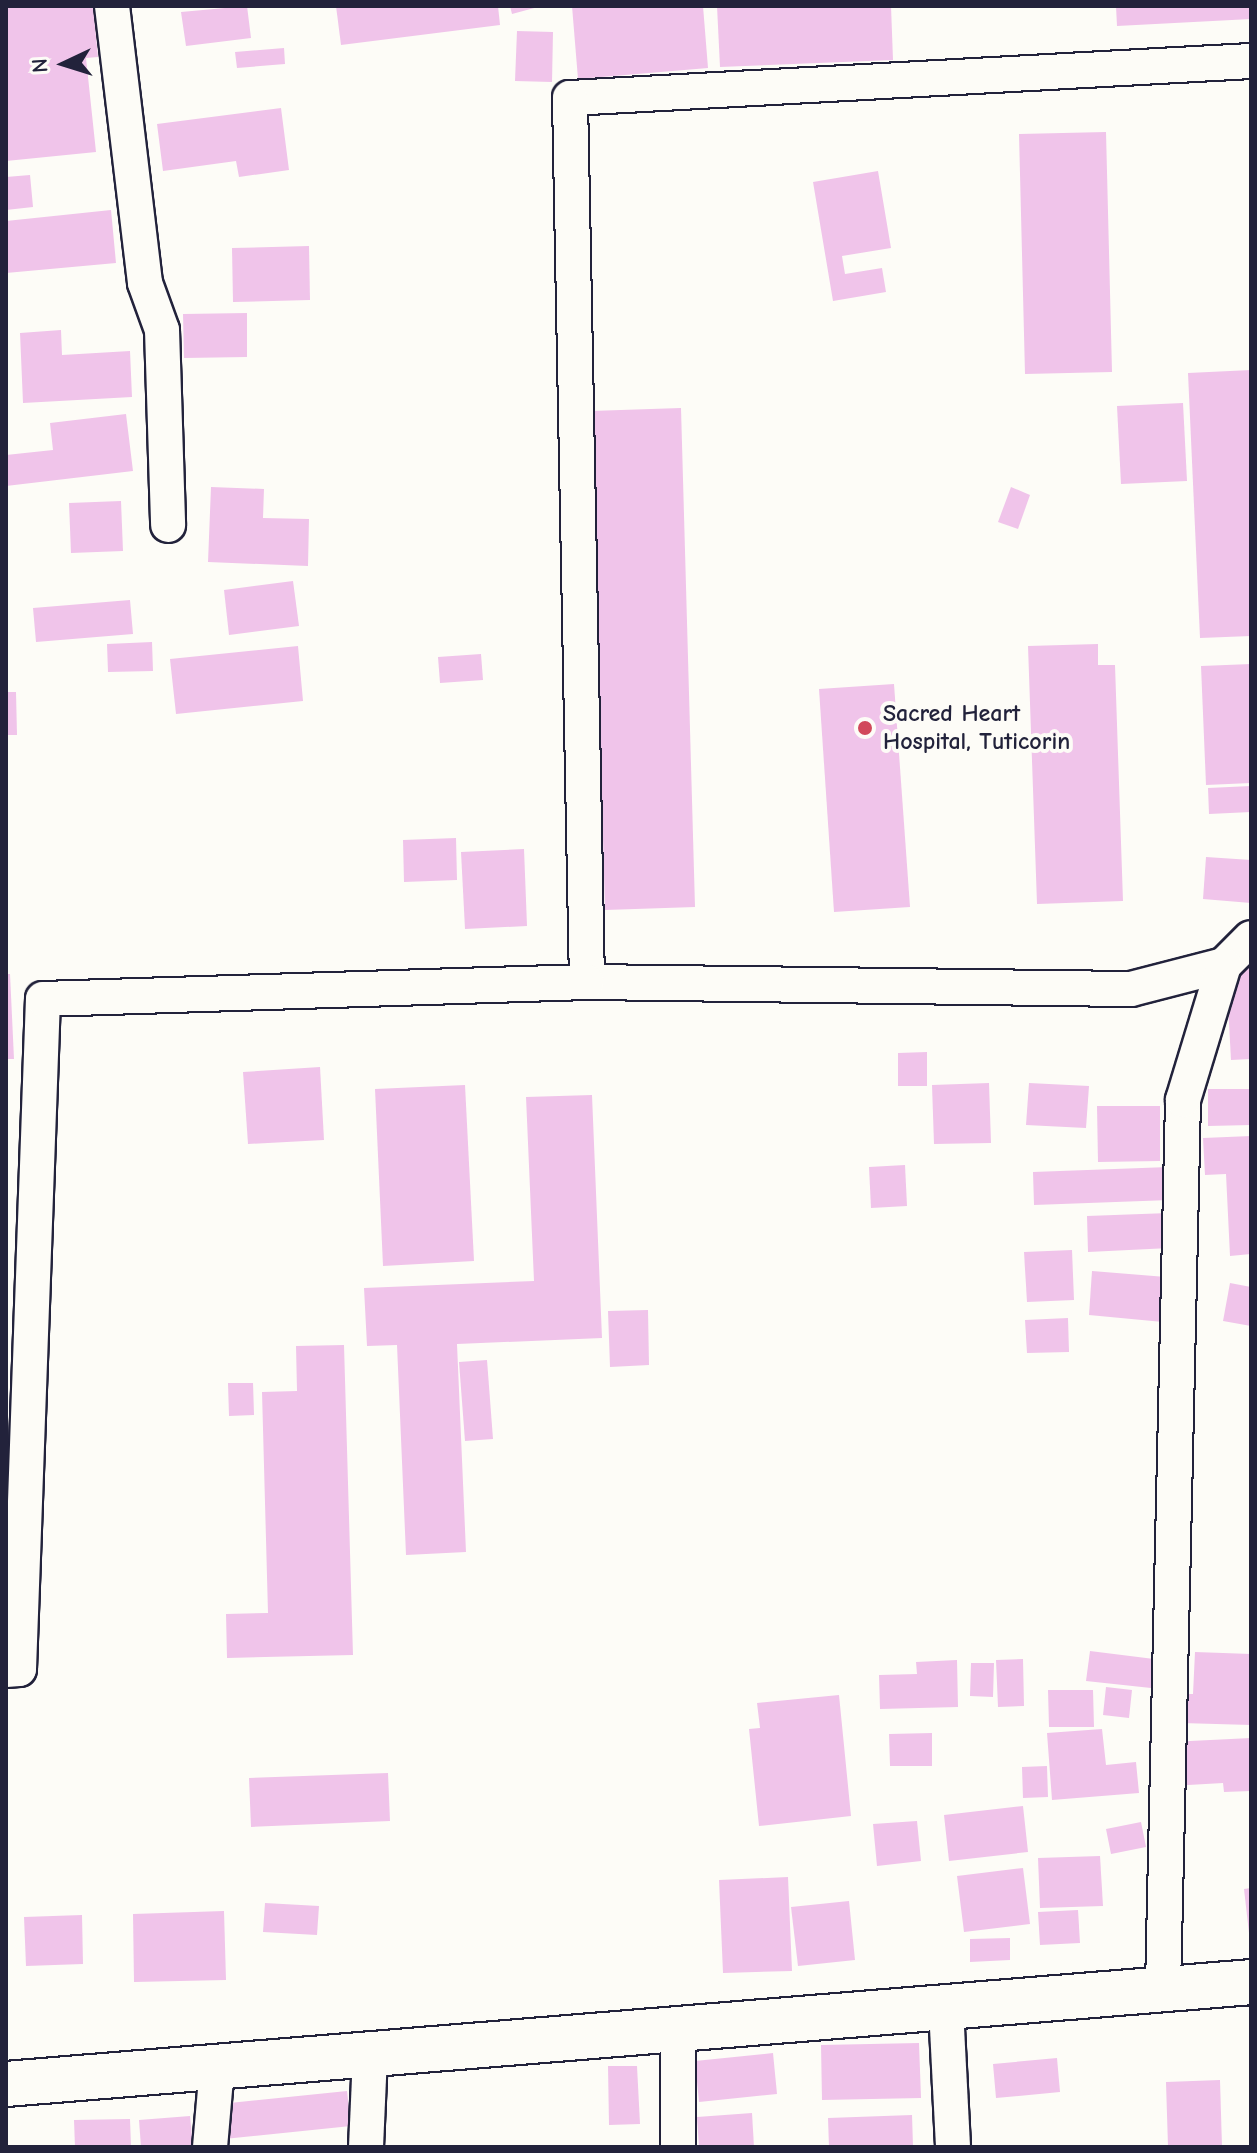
<!DOCTYPE html>
<html>
<head>
<meta charset="utf-8">
<style>
	body { margin:0 }
	#map { position:relative; width:1257px; height:2153px; overflow:hidden; background:#fdfcf7; font-family:"Comic Neue",sans-serif }
	div>[style] { position:absolute }
	.building>* { inset:0; background:#f0c4ea }
	.roads { filter:drop-shadow(2px 0 #22223b) drop-shadow(-2px 0 #22223b) drop-shadow(0 2px #22223b) drop-shadow(0 -2px #22223b) }
	.minor>* { height:34px; margin:-17px; padding:0 17px; transform-origin:17px; border-radius:17px; background:#fdfcf7 }
	.tertiary>* { height:44px; margin:-22px; padding:0 22px; transform-origin:22px; border-radius:22px; background:#fdfcf7 }
	.dots>* { width:22px; height:22px; translate:-50% -50%; box-sizing:border-box; border:4px solid #fdfcf7; border-radius:50% }
	span { translate:-50% -50%; white-space:nowrap; text-align:center; line-height:1.15; -webkit-text-stroke:8px #fdfcf7; paint-order:stroke }
	.poi-label { font-size:24px; color:#22223b; font-weight:700 }
	.left { translate:0 -50%; text-align:left }
	.frame { position:absolute; inset:0; border:8px solid #22223b; pointer-events:none }
	.north { position:absolute; left:24px; top:24px; width:80px; height:80px; -webkit-text-stroke:6px #fdfcf7; paint-order:stroke; rotate:266deg; font-size:22px; font-weight:700; line-height:32px; text-align:center; color:#22223b }
	.north::after { content:''; display:block; margin:auto; width:28px; height:36px; background:#22223b; clip-path:polygon(50% 0,100% 100%,50% 72%,0 100%) }
</style>
</head>
<body>
<div id="map">
	<div class="building">
		<i style="clip-path:polygon(6px 6px,93px 6px,98px 57px,86px 58px,96px 152px,6px 161px)"></i>
		<i style="clip-path:polygon(247px 6px,251px 38px,186px 46px,181px 12px)"></i>
		<i style="clip-path:polygon(336px 6px,498px 6px,500px 25px,341px 45px)"></i>
		<i style="clip-path:polygon(510px 6px,537px 6px,538px 7px,512px 14px)"></i>
		<i style="clip-path:polygon(572px 6px,703px 6px,708px 68px,578px 79px)"></i>
		<i style="clip-path:polygon(717px 6px,891px 6px,893px 60px,720px 67px)"></i>
		<i style="clip-path:polygon(1116px 6px,1250px 6px,1251px 19px,1117px 26px)"></i>
		<i style="clip-path:polygon(517px 31px,553px 32px,552px 82px,515px 81px)"></i>
		<i style="clip-path:polygon(284px 48px,285px 64px,237px 68px,235px 52px)"></i>
		<i style="clip-path:polygon(281px 108px,289px 170px,239px 177px,236px 161px,163px 171px,157px 124px)"></i>
		<i style="clip-path:polygon(1106px 132px,1112px 372px,1025px 374px,1019px 134px)"></i>
		<i style="clip-path:polygon(878px 171px,891px 248px,842px 256px,845px 274px,882px 268px,886px 292px,833px 301px,813px 182px)"></i>
		<i style="clip-path:polygon(30px 175px,33px 207px,6px 210px,6px 177px)"></i>
		<i style="clip-path:polygon(111px 210px,116px 263px,6px 273px,6px 221px)"></i>
		<i style="clip-path:polygon(309px 246px,310px 300px,233px 302px,232px 248px)"></i>
		<i style="clip-path:polygon(247px 313px,247px 357px,184px 358px,183px 314px)"></i>
		<i style="clip-path:polygon(61px 330px,62px 355px,130px 351px,132px 397px,23px 403px,20px 333px)"></i>
		<i style="clip-path:polygon(1251px 370px,1251px 636px,1200px 638px,1188px 373px)"></i>
		<i style="clip-path:polygon(1183px 403px,1187px 481px,1121px 484px,1117px 406px)"></i>
		<i style="clip-path:polygon(681px 408px,695px 907px,605px 910px,591px 411px)"></i>
		<i style="clip-path:polygon(126px 414px,133px 471px,6px 486px,6px 455px,53px 450px,50px 423px)"></i>
		<i style="clip-path:polygon(211px 487px,264px 489px,263px 518px,309px 519px,308px 566px,208px 562px)"></i>
		<i style="clip-path:polygon(1011px 487px,1030px 495px,1018px 529px,998px 522px)"></i>
		<i style="clip-path:polygon(121px 501px,123px 551px,71px 553px,69px 503px)"></i>
		<i style="clip-path:polygon(293px 581px,299px 626px,229px 635px,224px 590px)"></i>
		<i style="clip-path:polygon(130px 600px,133px 634px,36px 642px,33px 608px)"></i>
		<i style="clip-path:polygon(152px 642px,153px 671px,108px 672px,107px 644px)"></i>
		<i style="clip-path:polygon(1098px 644px,1098px 665px,1115px 665px,1123px 901px,1037px 904px,1028px 646px)"></i>
		<i style="clip-path:polygon(298px 646px,303px 701px,176px 714px,170px 659px)"></i>
		<i style="clip-path:polygon(481px 654px,483px 680px,440px 683px,438px 657px)"></i>
		<i style="clip-path:polygon(1251px 664px,1251px 783px,1206px 785px,1201px 666px)"></i>
		<i style="clip-path:polygon(894px 684px,910px 907px,834px 912px,819px 689px)"></i>
		<i style="clip-path:polygon(6px 692px,16px 692px,17px 735px,6px 735px)"></i>
		<i style="clip-path:polygon(1251px 786px,1251px 812px,1209px 814px,1208px 788px)"></i>
		<i style="clip-path:polygon(456px 838px,457px 880px,404px 882px,403px 840px)"></i>
		<i style="clip-path:polygon(524px 849px,527px 926px,465px 929px,461px 852px)"></i>
		<i style="clip-path:polygon(1206px 857px,1251px 860px,1251px 903px,1203px 899px)"></i>
		<i style="clip-path:polygon(1251px 967px,1251px 1059px,1231px 1060px,1226px 968px)"></i>
		<i style="clip-path:polygon(6px 974px,10px 974px,14px 1059px,6px 1059px)"></i>
		<i style="clip-path:polygon(927px 1052px,927px 1086px,898px 1086px,898px 1053px)"></i>
		<i style="clip-path:polygon(320px 1067px,324px 1140px,248px 1144px,243px 1072px)"></i>
		<i style="clip-path:polygon(989px 1083px,991px 1143px,934px 1144px,932px 1085px)"></i>
		<i style="clip-path:polygon(1029px 1083px,1089px 1086px,1086px 1128px,1026px 1125px)"></i>
		<i style="clip-path:polygon(465px 1085px,474px 1261px,383px 1266px,375px 1089px)"></i>
		<i style="clip-path:polygon(1208px 1089px,1251px 1089px,1251px 1125px,1208px 1126px)"></i>
		<i style="clip-path:polygon(592px 1095px,602px 1338px,457px 1344px,466px 1552px,406px 1555px,397px 1345px,367px 1346px,364px 1288px,534px 1281px,526px 1097px)"></i>
		<i style="clip-path:polygon(1097px 1106px,1160px 1106px,1160px 1161px,1098px 1162px)"></i>
		<i style="clip-path:polygon(1251px 1136px,1251px 1254px,1230px 1256px,1226px 1174px,1205px 1175px,1203px 1138px)"></i>
		<i style="clip-path:polygon(905px 1165px,907px 1206px,871px 1208px,869px 1167px)"></i>
		<i style="clip-path:polygon(1169px 1167px,1170px 1200px,1034px 1205px,1033px 1172px)"></i>
		<i style="clip-path:polygon(1169px 1213px,1170px 1248px,1088px 1252px,1087px 1216px)"></i>
		<i style="clip-path:polygon(1072px 1250px,1074px 1300px,1027px 1302px,1024px 1252px)"></i>
		<i style="clip-path:polygon(1092px 1271px,1166px 1277px,1163px 1322px,1089px 1315px)"></i>
		<i style="clip-path:polygon(1230px 1283px,1251px 1287px,1251px 1326px,1223px 1321px)"></i>
		<i style="clip-path:polygon(648px 1310px,649px 1365px,610px 1367px,608px 1311px)"></i>
		<i style="clip-path:polygon(1068px 1318px,1069px 1352px,1027px 1353px,1025px 1320px)"></i>
		<i style="clip-path:polygon(344px 1345px,353px 1655px,227px 1658px,226px 1614px,268px 1613px,262px 1392px,297px 1391px,296px 1346px)"></i>
		<i style="clip-path:polygon(487px 1360px,493px 1439px,465px 1441px,459px 1362px)"></i>
		<i style="clip-path:polygon(228px 1383px,253px 1383px,254px 1415px,229px 1416px)"></i>
		<i style="clip-path:polygon(1090px 1651px,1154px 1659px,1151px 1688px,1086px 1681px)"></i>
		<i style="clip-path:polygon(1195px 1652px,1251px 1654px,1251px 1725px,1181px 1723px,1182px 1694px,1193px 1694px)"></i>
		<i style="clip-path:polygon(1023px 1659px,1024px 1706px,998px 1707px,996px 1660px)"></i>
		<i style="clip-path:polygon(957px 1660px,958px 1707px,880px 1709px,879px 1675px,917px 1674px,916px 1662px)"></i>
		<i style="clip-path:polygon(971px 1663px,994px 1663px,993px 1697px,970px 1696px)"></i>
		<i style="clip-path:polygon(1106px 1687px,1132px 1690px,1129px 1718px,1103px 1715px)"></i>
		<i style="clip-path:polygon(1048px 1690px,1093px 1690px,1094px 1727px,1049px 1727px)"></i>
		<i style="clip-path:polygon(839px 1695px,851px 1816px,759px 1826px,749px 1729px,760px 1728px,757px 1703px)"></i>
		<i style="clip-path:polygon(1102px 1729px,1106px 1765px,1136px 1762px,1139px 1793px,1052px 1800px,1047px 1733px)"></i>
		<i style="clip-path:polygon(932px 1733px,932px 1766px,890px 1766px,889px 1734px)"></i>
		<i style="clip-path:polygon(1251px 1738px,1251px 1791px,1224px 1792px,1223px 1783px,1171px 1786px,1170px 1742px)"></i>
		<i style="clip-path:polygon(1047px 1766px,1048px 1797px,1023px 1798px,1022px 1767px)"></i>
		<i style="clip-path:polygon(388px 1773px,390px 1821px,251px 1827px,249px 1778px)"></i>
		<i style="clip-path:polygon(1023px 1806px,1028px 1852px,949px 1861px,944px 1815px)"></i>
		<i style="clip-path:polygon(917px 1821px,921px 1861px,877px 1866px,873px 1824px)"></i>
		<i style="clip-path:polygon(1141px 1822px,1146px 1847px,1111px 1854px,1106px 1829px)"></i>
		<i style="clip-path:polygon(1100px 1856px,1103px 1906px,1040px 1908px,1038px 1858px)"></i>
		<i style="clip-path:polygon(1023px 1868px,1030px 1924px,964px 1932px,957px 1876px)"></i>
		<i style="clip-path:polygon(788px 1877px,792px 1971px,723px 1973px,719px 1880px)"></i>
		<i style="clip-path:polygon(1251px 1888px,1251px 1933px,1249px 1933px,1244px 1889px)"></i>
		<i style="clip-path:polygon(849px 1901px,855px 1960px,798px 1966px,791px 1907px)"></i>
		<i style="clip-path:polygon(265px 1903px,319px 1906px,317px 1935px,263px 1932px)"></i>
		<i style="clip-path:polygon(1078px 1910px,1080px 1943px,1040px 1945px,1038px 1912px)"></i>
		<i style="clip-path:polygon(224px 1911px,226px 1980px,134px 1982px,133px 1914px)"></i>
		<i style="clip-path:polygon(82px 1915px,83px 1964px,26px 1966px,24px 1917px)"></i>
		<i style="clip-path:polygon(1010px 1938px,1010px 1960px,970px 1962px,970px 1939px)"></i>
		<i style="clip-path:polygon(919px 2043px,921px 2098px,822px 2100px,821px 2045px)"></i>
		<i style="clip-path:polygon(773px 2053px,777px 2094px,699px 2102px,695px 2061px)"></i>
		<i style="clip-path:polygon(1057px 2058px,1060px 2092px,996px 2098px,993px 2064px)"></i>
		<i style="clip-path:polygon(608px 2066px,637px 2066px,640px 2124px,609px 2125px)"></i>
		<i style="clip-path:polygon(1220px 2080px,1222px 2147px,1168px 2147px,1166px 2082px)"></i>
		<i style="clip-path:polygon(347px 2091px,351px 2126px,224px 2139px,220px 2104px)"></i>
		<i style="clip-path:polygon(752px 2113px,754px 2147px,699px 2147px,697px 2117px)"></i>
		<i style="clip-path:polygon(912px 2115px,913px 2147px,829px 2147px,828px 2118px)"></i>
		<i style="clip-path:polygon(190px 2116px,193px 2147px,141px 2147px,139px 2120px)"></i>
		<i style="clip-path:polygon(130px 2119px,131px 2147px,75px 2147px,74px 2120px)"></i>
	</div>
	<div class="roads">
		<div class="minor">
			<i style="left:112px;top:6px;width:279px;rotate:83.2deg"></i>
			<i style="left:145px;top:283px;width:50px;rotate:70.1deg"></i>
			<i style="left:162px;top:330px;width:195px;rotate:88.2deg"></i>
			<i style="left:1251px;top:61px;width:682px;rotate:176.89deg"></i>
			<i style="left:570px;top:98px;width:884px;rotate:88.9deg"></i>
			<i style="left:587px;top:982px;width:544px;rotate:0.74deg"></i>
			<i style="left:1131px;top:989px;width:96px;rotate:-14.5deg"></i>
			<i style="left:1224px;top:965px;width:38px;rotate:-45deg"></i>
			<i style="left:6px;top:1670px;width:13px;rotate:-4deg"></i>
			<i style="left:19px;top:1669px;width:670px;rotate:-87.95deg"></i>
			<i style="left:43px;top:999px;width:544px;rotate:-1.79deg"></i>
			<i style="left:1163px;top:1988px;width:888px;rotate:-88.71deg"></i>
			<i style="left:1183px;top:1100px;width:141px;rotate:-73.1deg"></i>
			<i style="left:946px;top:2008px;width:139px;rotate:87.1deg"></i>
			<i style="left:678px;top:2032px;width:115px;rotate:90deg"></i>
			<i style="left:210px;top:2147px;width:80px;rotate:-85deg"></i>
			<i style="left:366px;top:2147px;width:91px;rotate:-87.5deg"></i>
		</div>
		<div class="tertiary">
			<i style="left:6px;top:2084px;width:1249px;rotate:-4.68deg"></i>
		</div>
	</div>
	<div class="dots">
		<i style="left:865px;top:728px;background:#d1495b"></i>
	</div>
	<div class="poi-label">
		<span class="left" style="left:883px;top:728px">Sacred Heart<br>Hospital, Tuticorin</span>
	</div>
	<div class="frame"></div>
	<div class="north">N</div>
</div>
</body>
</html>
